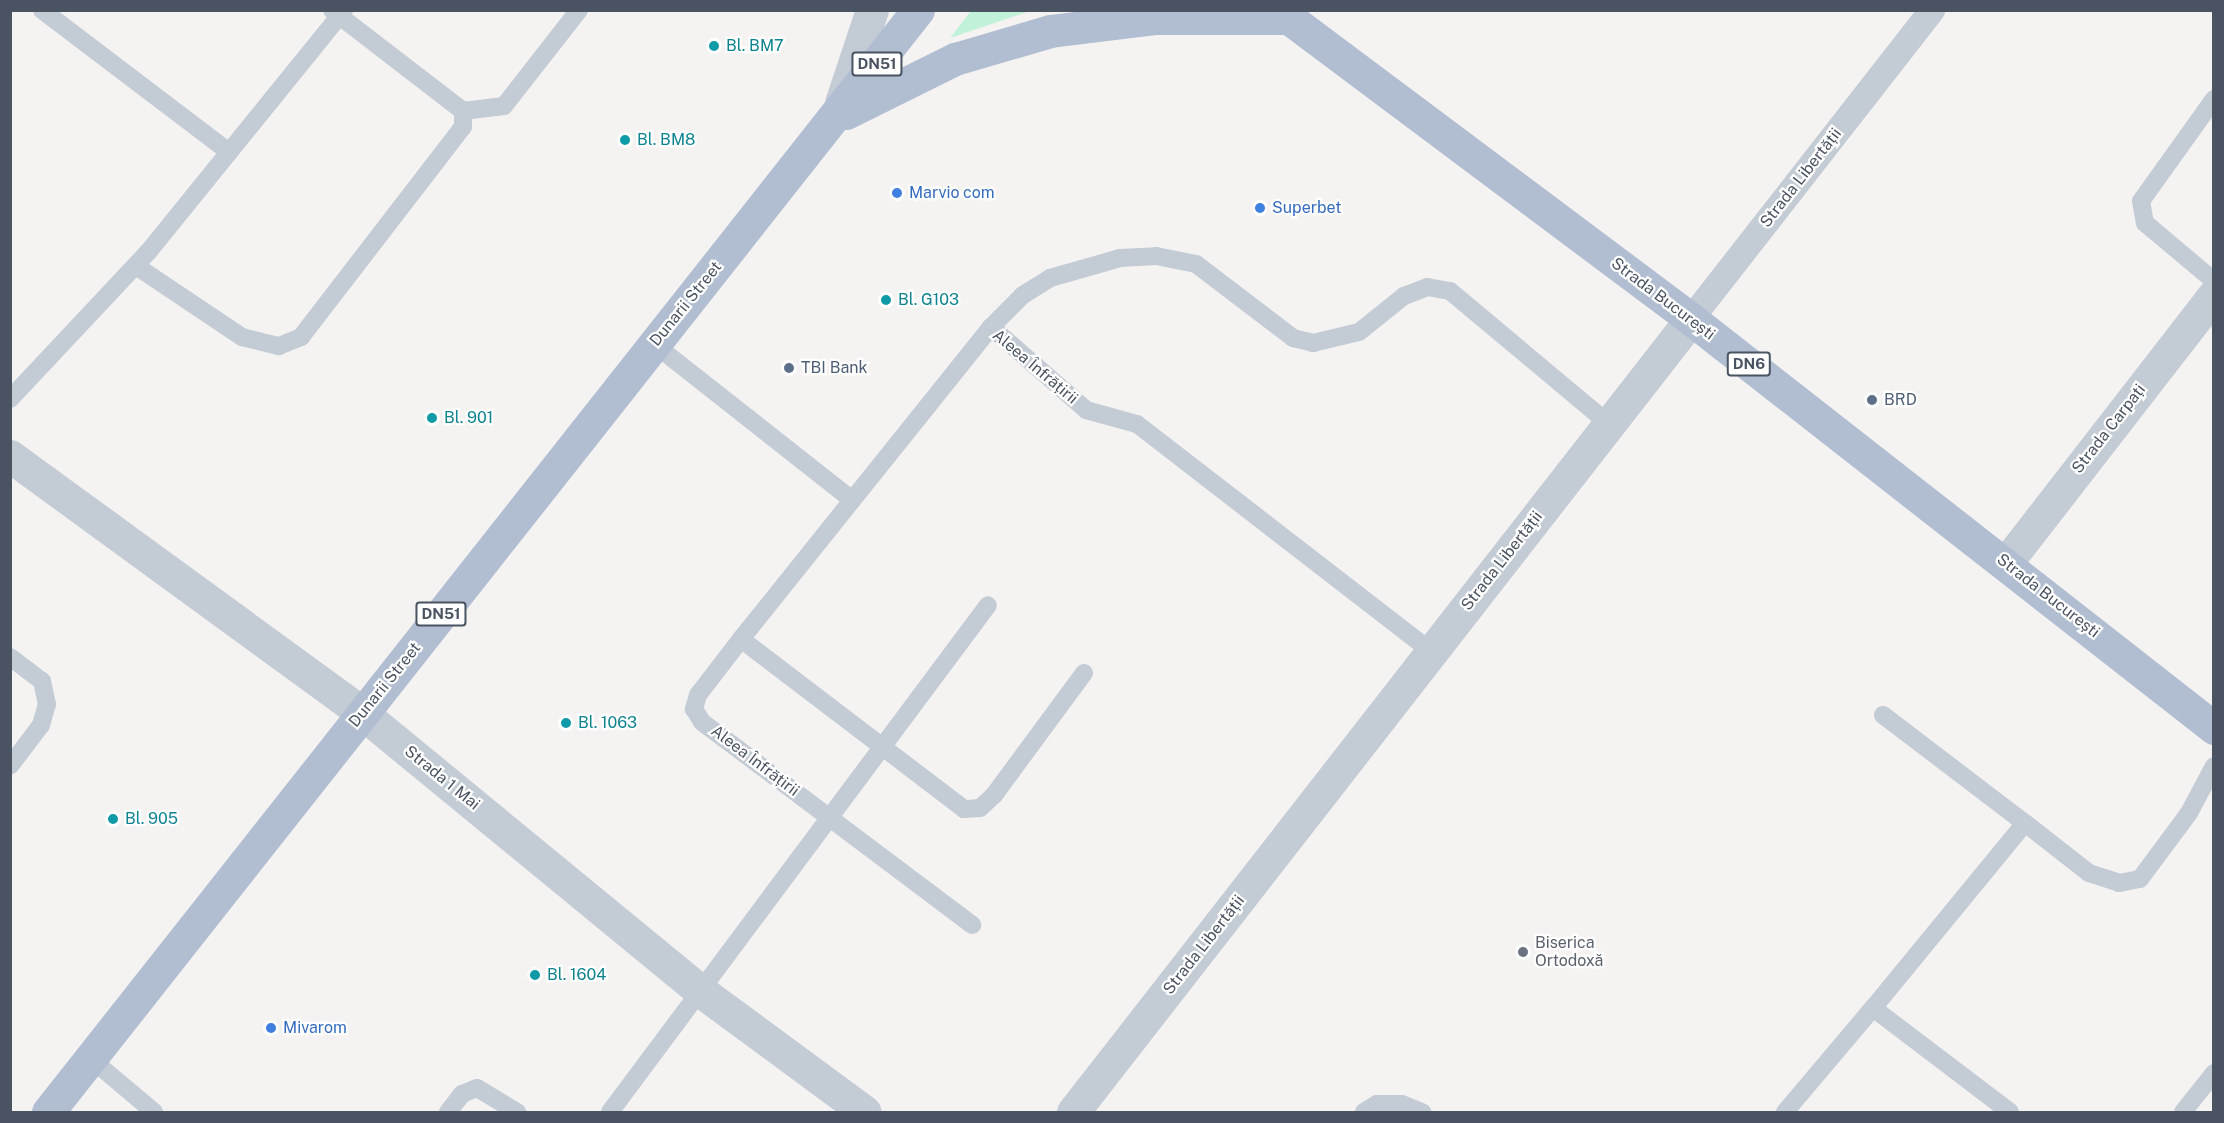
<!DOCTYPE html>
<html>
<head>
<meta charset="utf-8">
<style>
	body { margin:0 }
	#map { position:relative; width:2224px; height:1123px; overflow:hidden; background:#f5f2f2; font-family:"Public Sans",sans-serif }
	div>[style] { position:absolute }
	.green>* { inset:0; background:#c1f2d9 }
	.service>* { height:18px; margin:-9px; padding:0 9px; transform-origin:9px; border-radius:9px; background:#c3cbd4 }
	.pedestrian>* { height:26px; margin:-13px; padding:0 13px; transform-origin:13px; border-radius:13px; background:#c3cbd4 }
	.minor>* { height:33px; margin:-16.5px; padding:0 16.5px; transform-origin:16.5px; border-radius:16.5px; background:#c3cbd4 }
	.tertiary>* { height:33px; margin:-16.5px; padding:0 16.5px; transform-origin:16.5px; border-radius:16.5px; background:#c3cbd4 }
	.primary>* { height:33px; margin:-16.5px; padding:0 16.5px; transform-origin:16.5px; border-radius:16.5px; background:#b1bed2 }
	.dots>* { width:16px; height:16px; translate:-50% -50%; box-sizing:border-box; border:3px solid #fff; border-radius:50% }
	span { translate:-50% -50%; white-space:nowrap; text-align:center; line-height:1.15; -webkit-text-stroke:4.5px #fff; paint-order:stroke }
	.shield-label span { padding:2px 4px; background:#fff; border:2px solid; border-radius:4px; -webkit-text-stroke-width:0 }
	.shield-label { font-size:15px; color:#495361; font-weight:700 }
	.culture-label { font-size:16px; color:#0d838f }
	.left { translate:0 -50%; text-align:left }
	.street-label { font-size:16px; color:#495361 }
	.shop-label { font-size:16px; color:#366cbe }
	.service-label { font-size:16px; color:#4e5e75 }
	.worship-label { font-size:16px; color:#5b616d }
	.frame { position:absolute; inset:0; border:12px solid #495361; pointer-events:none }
</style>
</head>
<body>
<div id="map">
	<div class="green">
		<i style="clip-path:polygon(971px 11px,971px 10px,1030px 11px,950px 38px)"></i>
	</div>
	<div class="service">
		<i style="left:42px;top:10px;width:235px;rotate:37.2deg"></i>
		<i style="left:2214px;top:99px;width:125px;rotate:125.6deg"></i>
		<i style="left:2141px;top:201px;width:22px;rotate:80deg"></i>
		<i style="left:2145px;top:223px;width:90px;rotate:40deg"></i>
		<i style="left:463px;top:111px;width:41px;rotate:-7deg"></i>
		<i style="left:504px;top:106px;width:122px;rotate:-52deg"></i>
		<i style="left:136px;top:266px;width:128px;rotate:33.8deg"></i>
		<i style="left:242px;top:337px;width:38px;rotate:14deg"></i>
		<i style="left:279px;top:346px;width:24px;rotate:-22deg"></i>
		<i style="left:301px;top:337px;width:265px;rotate:-52.4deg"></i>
		<i style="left:463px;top:127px;width:16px;rotate:-90deg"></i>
		<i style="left:463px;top:111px;width:165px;rotate:-142.4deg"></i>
		<i style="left:991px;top:327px;width:126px;rotate:41.1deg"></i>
		<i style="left:1086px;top:410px;width:53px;rotate:15.4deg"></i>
		<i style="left:1137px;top:424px;width:373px;rotate:37.7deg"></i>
		<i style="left:654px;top:344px;width:252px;rotate:38.2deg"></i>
		<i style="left:10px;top:399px;width:203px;rotate:-46.8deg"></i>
		<i style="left:149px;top:251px;width:310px;rotate:-51deg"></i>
		<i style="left:741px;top:639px;width:71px;rotate:127.5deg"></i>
		<i style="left:698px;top:695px;width:15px;rotate:106deg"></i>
		<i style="left:694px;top:709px;width:15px;rotate:58deg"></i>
		<i style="left:702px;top:722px;width:338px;rotate:36.9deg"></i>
		<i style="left:10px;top:657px;width:40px;rotate:37deg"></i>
		<i style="left:42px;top:681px;width:24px;rotate:78deg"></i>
		<i style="left:47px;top:704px;width:22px;rotate:106deg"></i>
		<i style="left:41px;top:725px;width:51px;rotate:127.1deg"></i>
		<i style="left:1084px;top:673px;width:152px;rotate:126.4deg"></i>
		<i style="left:994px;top:795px;width:19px;rotate:137deg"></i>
		<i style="left:980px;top:808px;width:16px;rotate:176deg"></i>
		<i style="left:964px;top:809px;width:280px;rotate:-142.7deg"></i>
		<i style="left:741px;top:639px;width:400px;rotate:-51.3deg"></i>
		<i style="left:991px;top:327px;width:45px;rotate:-45deg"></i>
		<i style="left:1023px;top:295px;width:32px;rotate:-32deg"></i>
		<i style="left:1050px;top:278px;width:73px;rotate:-15.9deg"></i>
		<i style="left:1120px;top:258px;width:36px;rotate:-3deg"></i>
		<i style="left:1156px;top:256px;width:41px;rotate:11.3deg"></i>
		<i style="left:1196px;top:264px;width:122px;rotate:37.3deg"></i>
		<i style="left:1293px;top:338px;width:21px;rotate:14deg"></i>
		<i style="left:1313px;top:343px;width:47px;rotate:-13.4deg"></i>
		<i style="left:1359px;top:332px;width:58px;rotate:-38.7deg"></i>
		<i style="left:1404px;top:296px;width:25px;rotate:-21deg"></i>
		<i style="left:1427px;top:287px;width:23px;rotate:10deg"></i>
		<i style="left:1450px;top:291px;width:207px;rotate:39.9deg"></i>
		<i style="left:1883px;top:715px;width:178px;rotate:37.3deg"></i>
		<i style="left:2025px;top:823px;width:239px;rotate:129.4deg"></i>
		<i style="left:1873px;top:1008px;width:172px;rotate:37.2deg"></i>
		<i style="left:2025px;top:823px;width:81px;rotate:38deg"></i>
		<i style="left:2089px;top:873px;width:32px;rotate:18deg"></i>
		<i style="left:2119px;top:883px;width:21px;rotate:-11deg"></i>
		<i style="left:2140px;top:879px;width:82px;rotate:-53.4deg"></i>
		<i style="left:2189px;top:813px;width:53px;rotate:-62deg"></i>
		<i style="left:90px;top:1058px;width:84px;rotate:40.2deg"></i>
		<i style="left:448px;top:1112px;width:23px;rotate:-52deg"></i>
		<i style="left:462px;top:1094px;width:16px;rotate:-22deg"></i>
		<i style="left:477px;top:1088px;width:47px;rotate:31deg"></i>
		<i style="left:610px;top:1112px;width:632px;rotate:-53.29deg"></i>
		<i style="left:1364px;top:1112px;width:15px;rotate:-32deg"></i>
		<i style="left:1377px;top:1104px;width:25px"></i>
		<i style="left:1402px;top:1104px;width:22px;rotate:22deg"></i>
		<i style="left:1785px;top:1112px;width:136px;rotate:-49.8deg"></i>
		<i style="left:2183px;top:1112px;width:50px;rotate:-51.5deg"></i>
	</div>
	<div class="pedestrian">
		<i style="left:1691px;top:319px;width:392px;rotate:-52deg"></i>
	</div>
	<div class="minor">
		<i style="left:10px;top:456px;width:436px;rotate:36.1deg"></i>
		<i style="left:362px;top:713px;width:440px;rotate:39.4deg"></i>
		<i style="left:702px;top:992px;width:202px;rotate:36.4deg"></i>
		<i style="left:2006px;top:563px;width:339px;rotate:-52.2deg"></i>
		<i style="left:1073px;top:1112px;width:1005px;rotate:-52.07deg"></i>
	</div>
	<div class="tertiary">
		<i style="left:841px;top:103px;width:98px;rotate:-71.6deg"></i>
	</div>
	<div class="primary">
		<i style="left:1278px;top:10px;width:516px;rotate:36.8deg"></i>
		<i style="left:1691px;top:319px;width:664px;rotate:38.03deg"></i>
		<i style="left:846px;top:113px;width:122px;rotate:-26.4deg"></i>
		<i style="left:955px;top:59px;width:99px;rotate:-16.4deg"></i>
		<i style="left:1050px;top:31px;width:105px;rotate:-7.1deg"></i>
		<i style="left:1154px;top:18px;width:134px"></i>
		<i style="left:48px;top:1112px;width:1404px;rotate:-51.71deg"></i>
	</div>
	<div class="dots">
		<i style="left:714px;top:46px;background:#0f9aa8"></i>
		<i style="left:625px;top:140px;background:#0f9aa8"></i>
		<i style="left:897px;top:193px;background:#3f7fe0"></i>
		<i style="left:1260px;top:208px;background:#3f7fe0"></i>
		<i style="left:886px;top:300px;background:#0f9aa8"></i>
		<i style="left:789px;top:368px;background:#5c6f8a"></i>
		<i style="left:1872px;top:400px;background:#5c6f8a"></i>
		<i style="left:432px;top:418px;background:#0f9aa8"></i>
		<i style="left:566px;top:723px;background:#0f9aa8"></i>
		<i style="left:113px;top:819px;background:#0f9aa8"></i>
		<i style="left:1523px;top:952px;background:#6b7280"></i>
		<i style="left:535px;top:975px;background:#0f9aa8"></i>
		<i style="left:271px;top:1028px;background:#3f7fe0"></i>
	</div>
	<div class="shield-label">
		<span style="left:877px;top:64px">DN51</span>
		<span style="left:1749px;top:364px">DN6</span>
		<span style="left:441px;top:614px">DN51</span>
	</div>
	<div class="culture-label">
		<span class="left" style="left:726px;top:46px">Bl. BM7</span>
		<span class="left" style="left:637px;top:140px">Bl. BM8</span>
		<span class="left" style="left:898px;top:300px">Bl. G103</span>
		<span class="left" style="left:444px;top:418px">Bl. 901</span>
		<span class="left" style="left:578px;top:723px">Bl. 1063</span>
		<span class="left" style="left:125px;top:819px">Bl. 905</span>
		<span class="left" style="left:547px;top:975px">Bl. 1604</span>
	</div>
	<div class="street-label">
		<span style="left:1801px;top:178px;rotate:-52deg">Strada Libertății</span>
		<span style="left:1663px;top:299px;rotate:37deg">Strada București</span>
		<span style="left:686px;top:304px;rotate:-51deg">Dunarii Street</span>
		<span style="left:1035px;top:367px;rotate:40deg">Aleea Înfrățirii</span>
		<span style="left:2109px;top:429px;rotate:-52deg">Strada Carpați</span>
		<span style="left:1502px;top:561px;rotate:-52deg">Strada Libertății</span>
		<span style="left:2048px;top:596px;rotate:38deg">Strada București</span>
		<span style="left:385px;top:685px;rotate:-51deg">Dunarii Street</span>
		<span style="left:755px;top:761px;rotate:37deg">Aleea Înfrățirii</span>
		<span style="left:442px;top:778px;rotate:39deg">Strada 1 Mai</span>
		<span style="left:1204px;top:945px;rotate:-52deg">Strada Libertății</span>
	</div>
	<div class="shop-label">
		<span class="left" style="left:909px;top:193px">Marvio com</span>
		<span class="left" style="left:1272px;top:208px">Superbet</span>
		<span class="left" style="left:283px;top:1028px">Mivarom</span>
	</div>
	<div class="service-label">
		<span class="left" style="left:801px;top:368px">TBI Bank</span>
		<span class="left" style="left:1884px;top:400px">BRD</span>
	</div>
	<div class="worship-label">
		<span class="left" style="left:1535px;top:952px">Biserica<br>Ortodoxă</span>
	</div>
	<div class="frame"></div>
</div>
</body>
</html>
